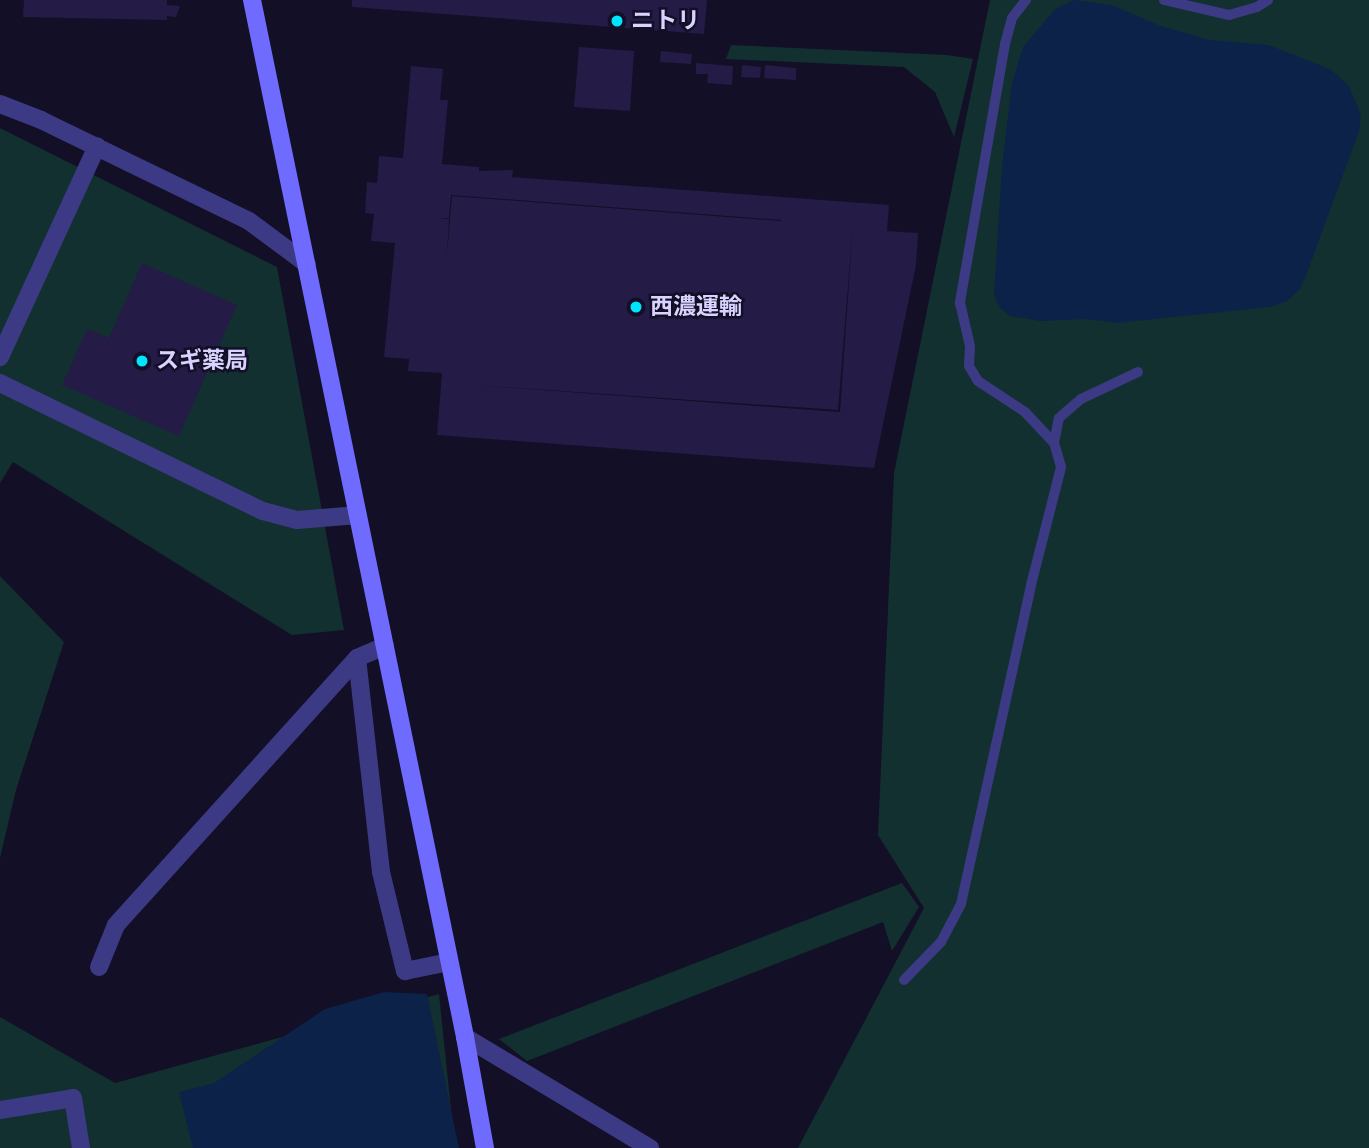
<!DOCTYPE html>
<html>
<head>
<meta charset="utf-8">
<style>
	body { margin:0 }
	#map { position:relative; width:1369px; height:1148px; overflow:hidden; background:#130f26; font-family:"Varela Round","Noto Sans JP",sans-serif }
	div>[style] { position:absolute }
	.green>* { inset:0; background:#12302f }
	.water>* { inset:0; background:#0c2248 }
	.building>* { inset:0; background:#241b47 }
	.lane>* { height:10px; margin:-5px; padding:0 5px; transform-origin:5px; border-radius:5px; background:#3d3a85 }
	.street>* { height:18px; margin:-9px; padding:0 9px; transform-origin:9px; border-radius:9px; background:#3d3a85 }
	.secondary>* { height:18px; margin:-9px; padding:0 9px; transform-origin:9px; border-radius:9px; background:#6f6bff }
	.dots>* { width:19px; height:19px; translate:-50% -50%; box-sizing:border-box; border:4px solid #130f26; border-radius:50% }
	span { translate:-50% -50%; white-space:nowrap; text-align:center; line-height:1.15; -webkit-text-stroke:5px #130f26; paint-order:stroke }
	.poi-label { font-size:23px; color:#d9d4ff; font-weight:700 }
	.left { translate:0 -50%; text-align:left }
</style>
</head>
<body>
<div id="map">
	<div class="green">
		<i style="clip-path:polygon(990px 0,1369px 0,1369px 1148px,798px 1148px,924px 908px,878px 835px,894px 473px)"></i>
		<i style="clip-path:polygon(731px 45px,947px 55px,973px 59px,954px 137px,935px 92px,904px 67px,726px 59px)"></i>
		<i style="clip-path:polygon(0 128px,277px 267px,344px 630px,292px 635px,13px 462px,0 483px)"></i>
		<i style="clip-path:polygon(0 576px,64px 642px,16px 790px,0 858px)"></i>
		<i style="clip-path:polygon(902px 883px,919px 907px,892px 951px,883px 922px,527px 1061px,499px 1039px)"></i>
		<i style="clip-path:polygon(439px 994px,455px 1148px,0 1148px,0 1017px,115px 1083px)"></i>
	</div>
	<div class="water">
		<i style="clip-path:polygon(1074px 0,1112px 5px,1158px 25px,1209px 40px,1268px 45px,1330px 69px,1349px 86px,1361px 115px,1359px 131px,1307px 273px,1300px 289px,1287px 301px,1270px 307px,1117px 323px,1086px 319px,1041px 321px,1010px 316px,1000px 308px,994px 295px,1002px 166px,1012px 83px,1023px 47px,1055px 9px)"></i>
		<i style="clip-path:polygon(384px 992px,427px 994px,459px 1148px,193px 1148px,179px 1092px,214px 1083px,325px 1009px)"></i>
	</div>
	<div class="building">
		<i style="clip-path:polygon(24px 0,167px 0,167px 5px,180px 6px,176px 17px,167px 16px,167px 20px,23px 17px)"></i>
		<i style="clip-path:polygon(352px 0,707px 0,704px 34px,352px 7px)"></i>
		<i style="clip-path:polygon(579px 47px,634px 51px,630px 111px,574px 107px)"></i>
		<i style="clip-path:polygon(661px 51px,692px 54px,691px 64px,660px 62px)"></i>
		<i style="clip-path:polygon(696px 63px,733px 66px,732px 85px,707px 83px,708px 74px,696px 74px)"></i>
		<i style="clip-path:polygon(742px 65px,761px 67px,760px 78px,741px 77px)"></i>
		<i style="clip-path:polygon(765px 65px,796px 68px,796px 80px,764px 78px)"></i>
		<i style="clip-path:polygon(evenodd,411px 66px,443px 69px,440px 100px,448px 100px,442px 164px,479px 167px,479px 171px,513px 170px,512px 177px,889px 205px,887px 231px,918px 233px,916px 265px,874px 468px,437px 435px,442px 373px,408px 371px,409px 359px,384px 357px,395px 243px,371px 241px,374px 214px,365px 213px,367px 182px,377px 183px,379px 156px,403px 158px,411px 66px,451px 195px,781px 220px,781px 221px,452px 196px,447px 254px,449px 219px,437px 218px,449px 218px,451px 195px,411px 66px,853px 225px,840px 412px,474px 385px,838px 410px,853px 225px)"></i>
		<i style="clip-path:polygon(142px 263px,237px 305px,179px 436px,62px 385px,87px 329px,109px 338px)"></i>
	</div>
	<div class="lane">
		<i style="left:1026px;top:0;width:23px;rotate:128deg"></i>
		<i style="left:1012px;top:18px;width:27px;rotate:105deg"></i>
		<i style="left:1005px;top:44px;width:263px;rotate:99.9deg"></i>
		<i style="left:960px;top:303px;width:44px;rotate:76.9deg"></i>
		<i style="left:970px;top:346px;width:20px;rotate:93deg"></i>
		<i style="left:969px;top:366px;width:17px;rotate:59deg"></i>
		<i style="left:978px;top:381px;width:56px;rotate:33.4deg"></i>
		<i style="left:1025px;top:412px;width:42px;rotate:46.9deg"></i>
		<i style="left:1164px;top:0;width:67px;rotate:13deg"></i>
		<i style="left:1229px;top:15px;width:29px;rotate:-16deg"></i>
		<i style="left:1257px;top:7px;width:13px;rotate:-32deg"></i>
		<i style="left:904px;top:980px;width:53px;rotate:-45.8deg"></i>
		<i style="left:941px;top:942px;width:43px;rotate:-62.2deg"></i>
		<i style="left:961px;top:904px;width:327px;rotate:-77.6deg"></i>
		<i style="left:1031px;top:585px;width:122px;rotate:-75.7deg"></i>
		<i style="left:1061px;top:467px;width:25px;rotate:-106deg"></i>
		<i style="left:1054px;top:443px;width:25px;rotate:-79deg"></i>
		<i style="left:1059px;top:418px;width:29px;rotate:-41deg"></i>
		<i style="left:1081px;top:399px;width:63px;rotate:-25.3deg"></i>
	</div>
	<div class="street">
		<i style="left:0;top:104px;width:44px;rotate:21.3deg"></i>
		<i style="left:41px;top:120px;width:231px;rotate:25.9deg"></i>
		<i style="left:249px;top:221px;width:72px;rotate:36.6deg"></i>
		<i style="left:0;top:357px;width:232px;rotate:-65.3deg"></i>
		<i style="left:0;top:383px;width:292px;rotate:26deg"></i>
		<i style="left:263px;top:511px;width:35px;rotate:15deg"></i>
		<i style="left:297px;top:520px;width:61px;rotate:-4.7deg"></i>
		<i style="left:385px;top:646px;width:30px;rotate:157deg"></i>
		<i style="left:357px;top:658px;width:215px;rotate:83.6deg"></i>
		<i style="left:381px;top:872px;width:102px;rotate:76.4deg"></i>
		<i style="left:405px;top:971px;width:45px;rotate:-11.6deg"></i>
		<i style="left:99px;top:967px;width:45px;rotate:-68deg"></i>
		<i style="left:116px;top:925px;width:360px;rotate:-47.9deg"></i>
		<i style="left:465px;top:1037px;width:216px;rotate:31deg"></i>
		<i style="left:0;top:1110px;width:74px;rotate:-9.3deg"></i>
		<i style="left:73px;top:1098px;width:51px;rotate:80.9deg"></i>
	</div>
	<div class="secondary">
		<i style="left:252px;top:0;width:1059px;rotate:78.39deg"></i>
		<i style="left:465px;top:1037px;width:113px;rotate:79.8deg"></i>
	</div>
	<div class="dots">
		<i style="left:617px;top:21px;background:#00e5ff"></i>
		<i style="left:636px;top:307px;background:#00e5ff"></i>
		<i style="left:142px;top:361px;background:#00e5ff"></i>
	</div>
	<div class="poi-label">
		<span class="left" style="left:631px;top:21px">ニトリ</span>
		<span class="left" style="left:650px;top:307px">西濃運輸</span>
		<span class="left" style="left:156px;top:361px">スギ薬局</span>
	</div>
</div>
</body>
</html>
